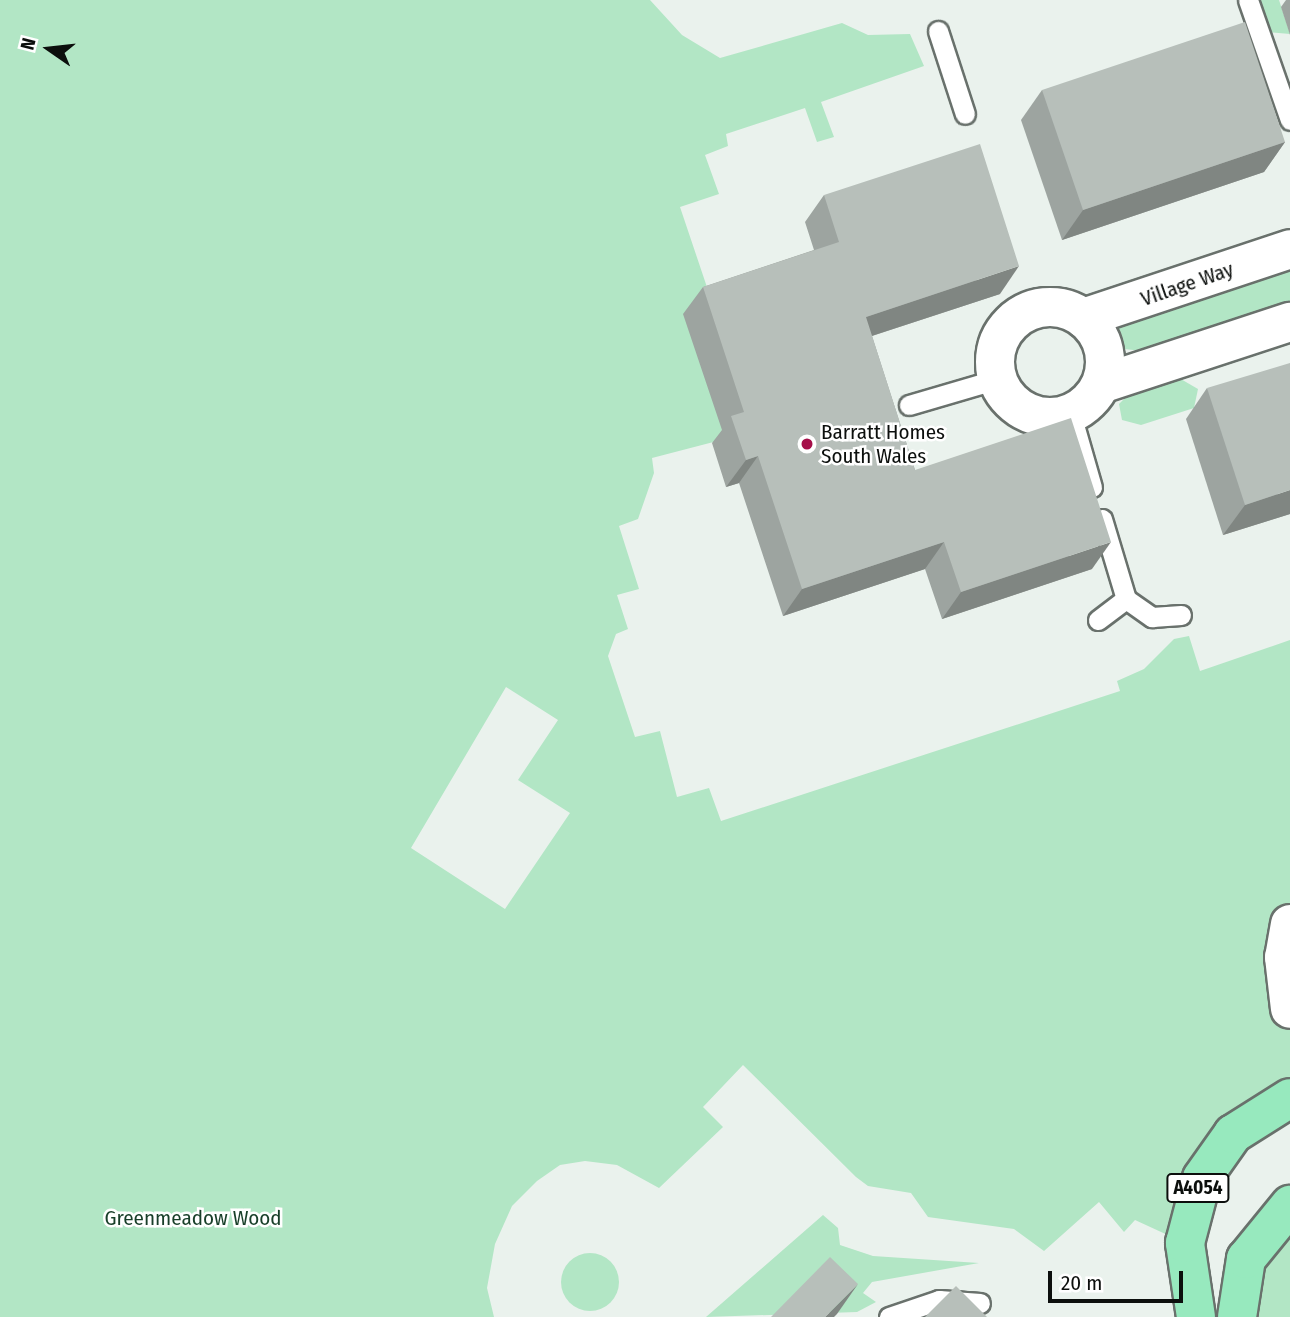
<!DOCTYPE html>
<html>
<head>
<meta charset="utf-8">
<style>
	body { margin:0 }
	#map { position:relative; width:1290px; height:1317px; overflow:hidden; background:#eaf2ed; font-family:"Fira Sans Condensed",sans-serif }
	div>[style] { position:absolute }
	.green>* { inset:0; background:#b2e6c5 }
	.round { border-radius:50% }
	.roads { filter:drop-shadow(2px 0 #69716c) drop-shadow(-2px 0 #69716c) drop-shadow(0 2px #69716c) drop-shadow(0 -2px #69716c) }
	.service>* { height:19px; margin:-9.5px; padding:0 9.5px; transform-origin:9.5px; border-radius:9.5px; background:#fff }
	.minor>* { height:38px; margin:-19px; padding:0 19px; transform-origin:19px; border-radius:19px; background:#fff }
	.minor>.ring { margin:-19px; padding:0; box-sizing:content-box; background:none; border:38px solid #fff; border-radius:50% }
	.primary>* { height:38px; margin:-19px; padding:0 19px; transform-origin:19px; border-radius:19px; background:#97e9be }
	.wall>* { inset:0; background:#9da4a0 }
	.shaded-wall>* { inset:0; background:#808682 }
	.building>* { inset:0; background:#b7bfba }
	.dots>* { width:19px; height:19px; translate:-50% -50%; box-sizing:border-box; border:4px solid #fff; border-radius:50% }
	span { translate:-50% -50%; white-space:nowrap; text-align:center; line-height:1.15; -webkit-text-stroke:5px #fff; paint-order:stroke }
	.shield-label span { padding:2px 5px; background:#fff; border:2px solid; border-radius:5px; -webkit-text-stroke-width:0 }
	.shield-label { font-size:19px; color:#0c0f0d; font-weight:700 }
	.street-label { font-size:21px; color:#0c0f0d }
	.poi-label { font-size:21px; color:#0c0f0d }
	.left { translate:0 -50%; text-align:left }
	.park-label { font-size:21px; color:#183f29 }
	.north { position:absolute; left:14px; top:14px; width:70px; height:70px; -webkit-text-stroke:5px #fff; paint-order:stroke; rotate:284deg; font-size:19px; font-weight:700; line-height:28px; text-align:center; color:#0c0f0d }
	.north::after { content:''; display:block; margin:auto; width:24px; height:32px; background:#0c0f0d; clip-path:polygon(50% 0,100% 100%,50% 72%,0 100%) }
	.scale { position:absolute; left:1048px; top:1271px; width:135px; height:32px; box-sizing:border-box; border:4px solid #0c0f0d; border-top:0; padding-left:9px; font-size:21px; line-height:24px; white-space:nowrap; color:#0c0f0d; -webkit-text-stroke:5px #fff; paint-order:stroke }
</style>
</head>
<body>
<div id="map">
	<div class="green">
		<i style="clip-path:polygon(evenodd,0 0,650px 0,682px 35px,720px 58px,842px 23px,868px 35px,910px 34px,924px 66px,821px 102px,834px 137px,817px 142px,805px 108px,726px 134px,728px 146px,705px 155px,719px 194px,680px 207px,713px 305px,725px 439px,652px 458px,654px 473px,638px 519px,619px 526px,639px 589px,617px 595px,628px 629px,616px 634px,608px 656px,635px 737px,660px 731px,677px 797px,709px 788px,721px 821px,1120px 691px,1117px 681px,1144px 669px,1174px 639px,1189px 636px,1200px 671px,1290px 640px,1290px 1098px,1254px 1117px,1185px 1243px,1135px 1220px,1124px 1232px,1099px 1202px,1044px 1251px,1014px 1229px,928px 1217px,911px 1193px,868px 1186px,856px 1177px,743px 1065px,703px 1107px,723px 1127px,659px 1188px,617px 1165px,585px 1161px,560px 1165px,537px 1181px,512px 1206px,495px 1244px,487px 1288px,494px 1317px,0 1317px,0 0,506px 687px,558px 720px,518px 780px,570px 813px,505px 909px,411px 848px,506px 687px)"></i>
		<i style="clip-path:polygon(1254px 0,1279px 0,1290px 34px,1266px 32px)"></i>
		<i style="clip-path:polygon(1290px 265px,1290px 304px,1143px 351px,1124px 349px,1113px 339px,1116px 327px)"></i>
		<i style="clip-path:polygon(1179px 378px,1198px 389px,1194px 408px,1141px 425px,1122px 420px,1119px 404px,1128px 395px)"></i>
		<i style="clip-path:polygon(823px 1215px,838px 1228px,840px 1245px,873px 1256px,979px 1263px,872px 1282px,863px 1293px,876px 1302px,857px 1312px,706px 1317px)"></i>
		<i style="clip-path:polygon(1290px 1224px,1290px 1317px,1257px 1317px,1268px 1253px)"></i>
		<i class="round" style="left:561px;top:1253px;width:58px;height:58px"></i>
	</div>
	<div class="roads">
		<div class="service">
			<i style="left:1248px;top:0;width:127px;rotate:70.7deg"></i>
			<i style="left:938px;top:31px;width:87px;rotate:72deg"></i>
			<i style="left:909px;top:405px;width:93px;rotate:-16.3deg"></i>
			<i style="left:1071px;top:414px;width:76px;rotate:74deg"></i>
			<i style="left:1102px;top:519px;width:84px;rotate:73.3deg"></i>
			<i style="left:1126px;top:599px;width:32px;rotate:35deg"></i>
			<i style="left:1152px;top:617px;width:29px;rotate:-4deg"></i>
			<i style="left:1098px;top:620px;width:35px;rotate:-37deg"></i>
			<i style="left:889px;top:1317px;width:53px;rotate:-18.8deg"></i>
			<i style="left:939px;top:1300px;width:41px;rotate:4.2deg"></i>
		</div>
		<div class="minor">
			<i class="ring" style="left:995px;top:307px;width:72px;height:72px"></i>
			<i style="left:1083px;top:318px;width:218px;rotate:-18.4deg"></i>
			<i style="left:1101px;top:384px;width:199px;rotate:-18.2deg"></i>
			<i style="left:1290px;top:924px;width:34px;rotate:100deg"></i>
			<i style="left:1284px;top:957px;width:52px;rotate:83.4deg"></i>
		</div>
		<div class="primary">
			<i style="left:1196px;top:1317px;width:75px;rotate:-98.5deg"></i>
			<i style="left:1185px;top:1243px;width:67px;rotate:-75.3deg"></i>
			<i style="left:1202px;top:1178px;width:54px;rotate:-54.8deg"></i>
			<i style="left:1233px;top:1134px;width:67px;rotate:-32.3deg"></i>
			<i style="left:1237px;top:1317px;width:59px;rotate:-81.2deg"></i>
			<i style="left:1246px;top:1259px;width:70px;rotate:-50.8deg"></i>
		</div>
	</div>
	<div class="wall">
		<i style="clip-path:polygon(1286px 0,1290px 0,1290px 35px,1281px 7px)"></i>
		<i style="clip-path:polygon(1042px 90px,1285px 142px,1264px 172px,1062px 240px,1021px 120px)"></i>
		<i style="clip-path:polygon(824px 195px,1000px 294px,872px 336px,915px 470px,1092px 569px,942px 619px,925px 569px,783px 616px,739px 483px,726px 487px,712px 443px,722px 430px,683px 314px,703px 287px,814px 250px,805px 222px)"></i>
		<i style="clip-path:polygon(1207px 388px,1290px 514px,1223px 535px,1186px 419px)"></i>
	</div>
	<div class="shaded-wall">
		<i style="clip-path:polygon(1285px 142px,1264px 172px,1062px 240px,1083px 210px)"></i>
		<i style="clip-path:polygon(1019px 266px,1000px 294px,847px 344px,866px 317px)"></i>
		<i style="clip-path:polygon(758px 456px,739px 483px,726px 487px,746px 460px)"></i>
		<i style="clip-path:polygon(1290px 490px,1290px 514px,1223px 535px,1245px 505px)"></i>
		<i style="clip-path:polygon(944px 542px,925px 569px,783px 616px,802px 589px)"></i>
		<i style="clip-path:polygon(1111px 542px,1092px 569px,942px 619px,961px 592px)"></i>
		<i style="clip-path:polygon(858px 1284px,837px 1314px,834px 1317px,825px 1317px)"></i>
	</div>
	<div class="building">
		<i style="clip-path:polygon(1245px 22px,1285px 142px,1083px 210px,1042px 90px)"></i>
		<i style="clip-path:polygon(980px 144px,1019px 266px,866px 317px,915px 470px,1071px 418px,1111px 542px,961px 592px,944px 542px,802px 589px,758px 456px,746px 460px,731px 416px,744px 412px,703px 287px,839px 242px,824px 195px)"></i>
		<i style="clip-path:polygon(1290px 363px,1290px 490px,1245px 505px,1207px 388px)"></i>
		<i style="clip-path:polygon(830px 1257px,858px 1284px,825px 1317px,771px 1317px)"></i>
		<i style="clip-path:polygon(956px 1286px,987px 1317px,925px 1317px)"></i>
	</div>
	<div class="dots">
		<i style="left:807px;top:444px;background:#a50f49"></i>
	</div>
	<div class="shield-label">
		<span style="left:1198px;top:1188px">A4054</span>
	</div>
	<div class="street-label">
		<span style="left:1187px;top:284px;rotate:-19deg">Village Way</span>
	</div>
	<div class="poi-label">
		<span class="left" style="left:821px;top:444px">Barratt Homes<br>South Wales</span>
	</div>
	<div class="park-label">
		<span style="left:193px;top:1218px">Greenmeadow Wood</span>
	</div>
	<div class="north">N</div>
	<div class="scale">20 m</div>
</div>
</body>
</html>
